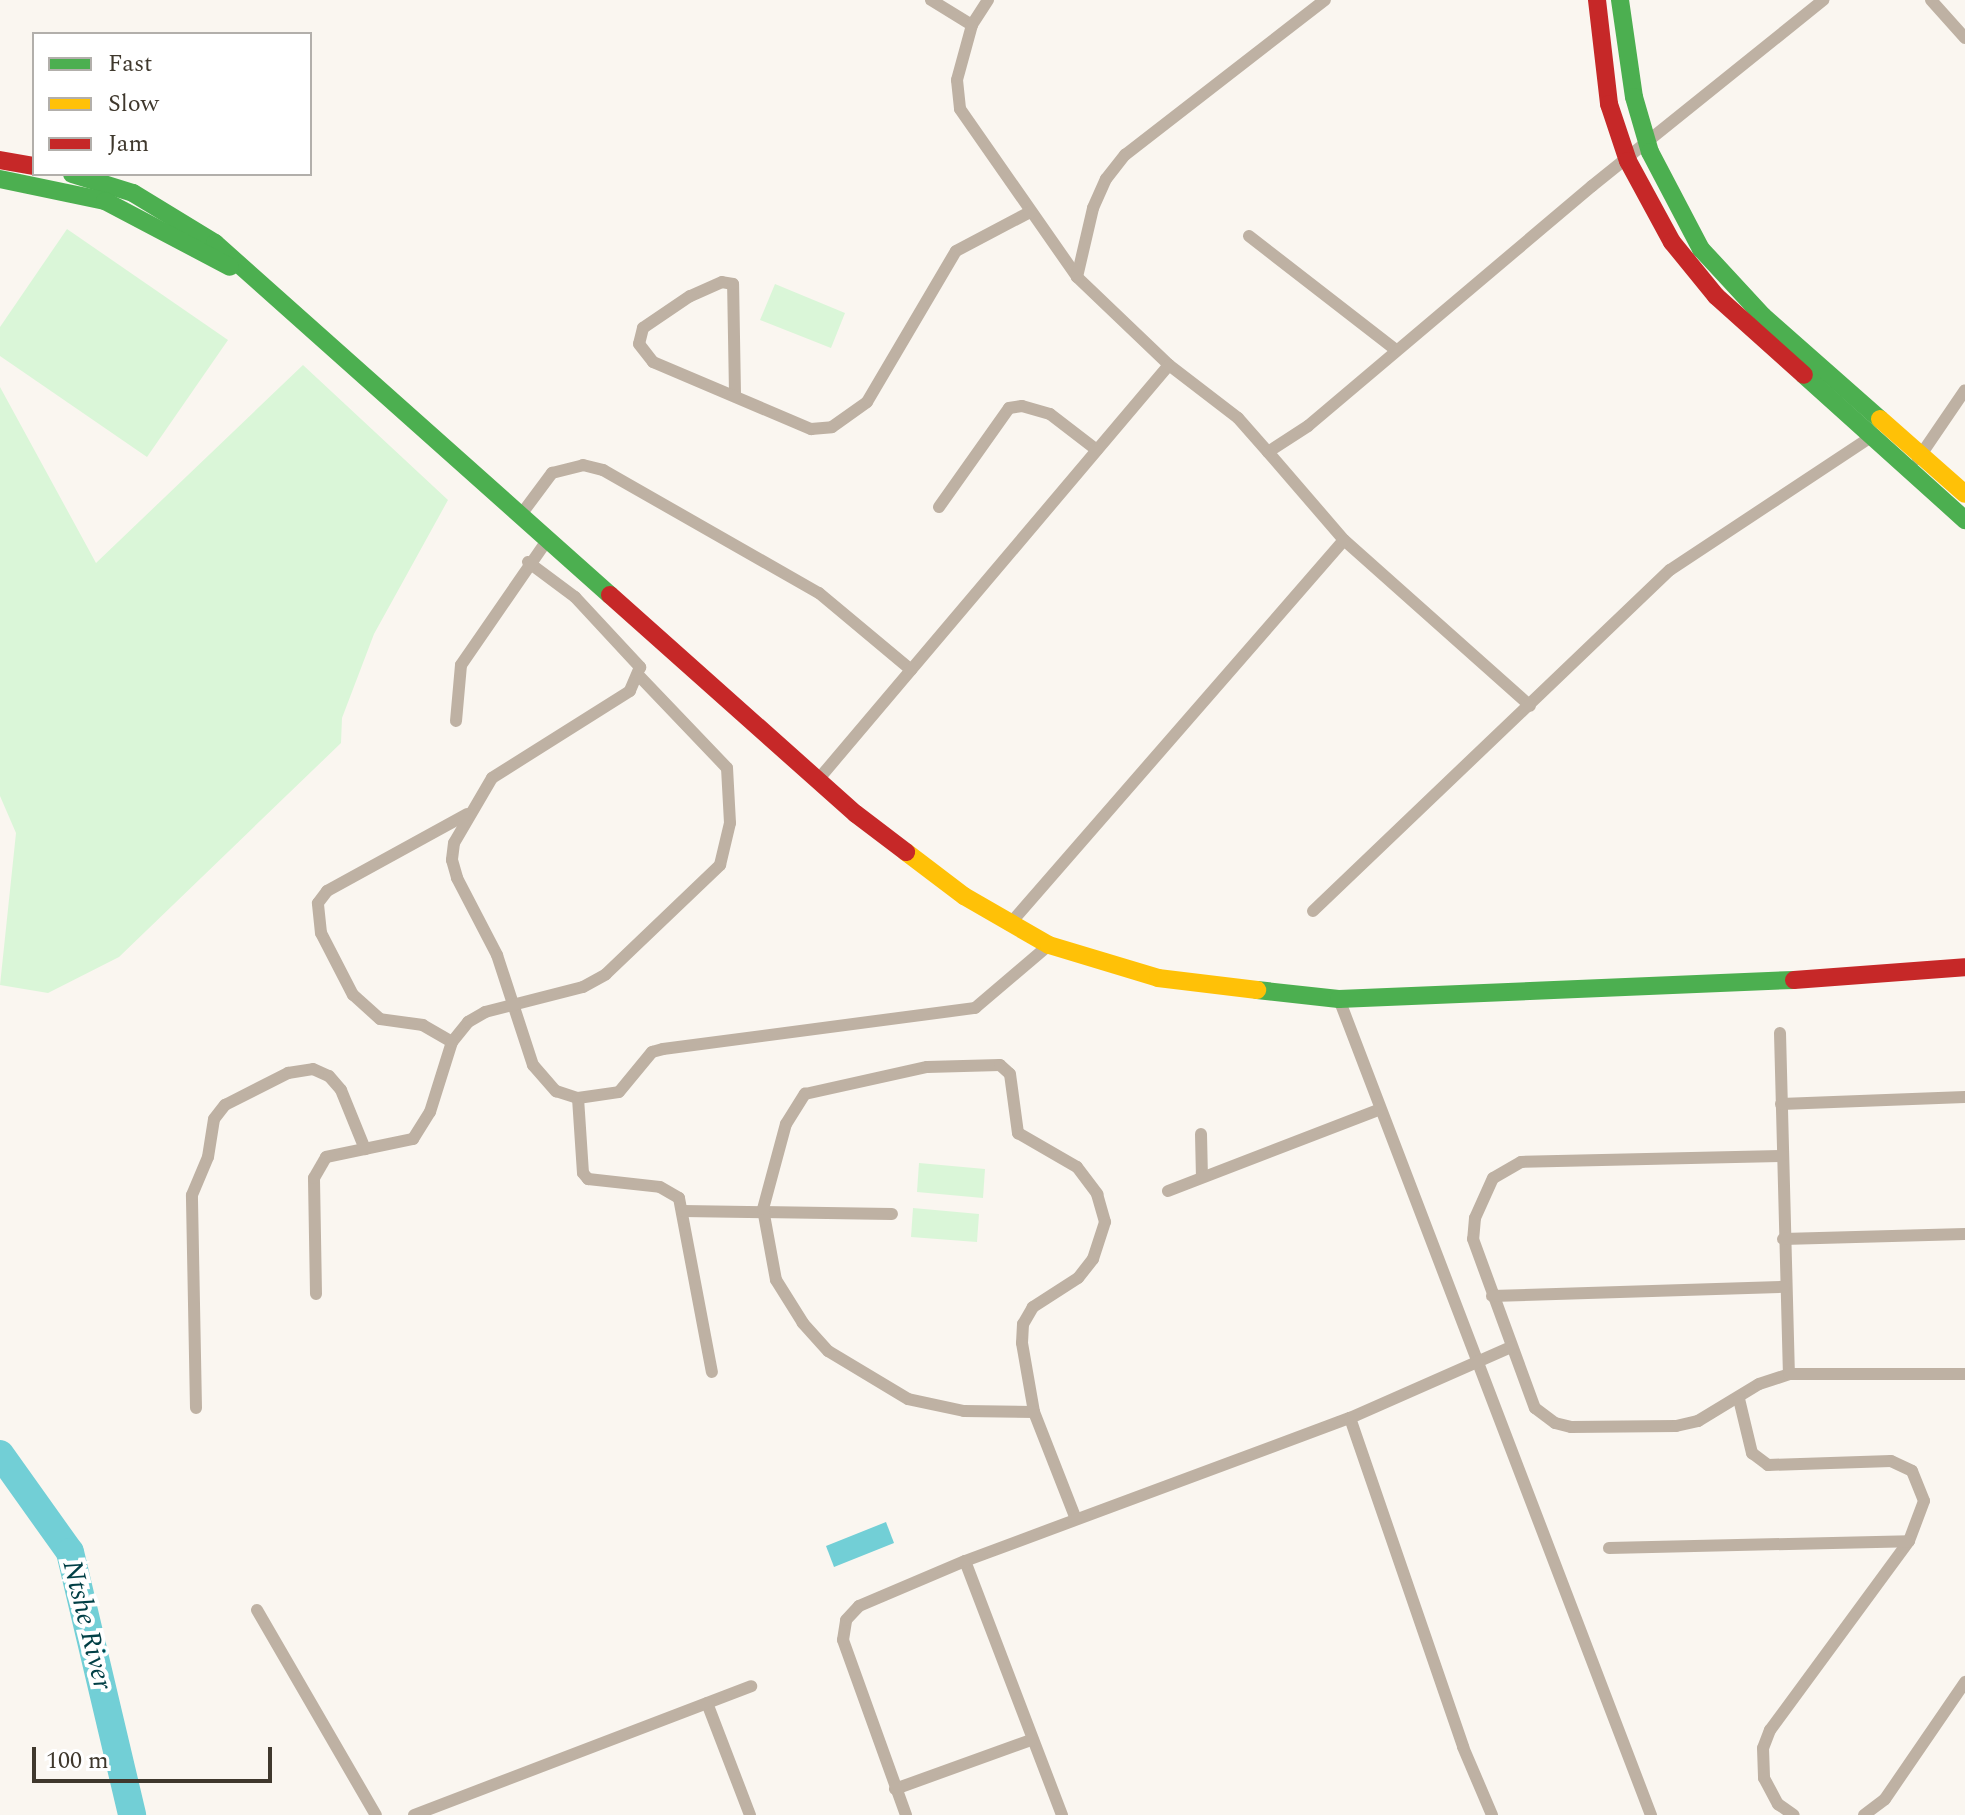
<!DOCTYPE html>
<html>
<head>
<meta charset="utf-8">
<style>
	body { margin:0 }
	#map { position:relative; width:1965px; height:1815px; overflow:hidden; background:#faf6f0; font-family:Spectral,serif }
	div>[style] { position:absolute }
	.green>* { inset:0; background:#daf6d8 }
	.water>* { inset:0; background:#72cfd6 }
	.river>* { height:28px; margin:-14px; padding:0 14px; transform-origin:14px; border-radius:14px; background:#72cfd6 }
	.street>* { height:12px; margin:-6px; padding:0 6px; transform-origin:6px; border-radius:6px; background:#beb1a3 }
	.fast>* { height:18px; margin:-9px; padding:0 9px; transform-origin:9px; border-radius:9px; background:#4caf50 }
	.slow>* { height:18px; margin:-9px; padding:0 9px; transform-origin:9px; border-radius:9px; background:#ffc107 }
	.jam>* { height:18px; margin:-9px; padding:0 9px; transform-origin:9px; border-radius:9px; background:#c62828 }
	span { translate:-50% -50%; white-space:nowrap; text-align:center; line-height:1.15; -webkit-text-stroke:8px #fff; paint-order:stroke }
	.water-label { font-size:28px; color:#013f45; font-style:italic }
	.legend { position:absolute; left:32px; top:32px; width:280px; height:144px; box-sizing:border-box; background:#fff; border:2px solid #b2afab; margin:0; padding:10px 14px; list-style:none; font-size:24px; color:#3f382d }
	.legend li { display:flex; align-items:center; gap:16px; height:40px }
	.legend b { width:40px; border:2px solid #b2afab }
	.scale { position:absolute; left:32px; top:1747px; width:240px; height:36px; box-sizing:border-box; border:4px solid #3f382d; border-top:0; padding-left:10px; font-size:24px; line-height:28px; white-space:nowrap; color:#3f382d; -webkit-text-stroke:6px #fff; paint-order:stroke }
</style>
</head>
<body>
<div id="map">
	<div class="green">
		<i style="clip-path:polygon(67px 229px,228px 340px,147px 457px,0 356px,0 327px)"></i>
		<i style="clip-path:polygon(775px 284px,845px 313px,831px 348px,760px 320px)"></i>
		<i style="clip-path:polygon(303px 365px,448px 500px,374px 634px,342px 718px,341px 743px,119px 957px,48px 993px,0 985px,16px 833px,0 796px,0 387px,96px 563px)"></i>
		<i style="clip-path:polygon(919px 1163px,985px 1169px,983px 1198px,917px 1192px)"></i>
		<i style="clip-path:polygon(913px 1208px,979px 1214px,977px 1242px,911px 1237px)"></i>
	</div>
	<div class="water">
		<i style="clip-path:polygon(886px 1522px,894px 1543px,834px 1567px,826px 1546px)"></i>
	</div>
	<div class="river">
		<i style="left:0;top:1454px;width:120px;rotate:54.5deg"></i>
		<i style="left:70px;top:1552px;width:270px;rotate:76.7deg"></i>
	</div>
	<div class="street">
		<i style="left:931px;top:0;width:48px;rotate:31.4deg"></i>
		<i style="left:988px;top:0;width:30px;rotate:123deg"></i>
		<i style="left:972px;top:25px;width:57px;rotate:105.3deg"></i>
		<i style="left:957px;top:80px;width:29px;rotate:84deg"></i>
		<i style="left:960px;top:109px;width:205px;rotate:55.1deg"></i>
		<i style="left:1077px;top:277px;width:127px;rotate:43.7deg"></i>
		<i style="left:1931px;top:0;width:51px;rotate:48.2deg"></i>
		<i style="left:1249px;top:236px;width:186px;rotate:37.8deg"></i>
		<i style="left:1077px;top:277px;width:71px;rotate:-76.9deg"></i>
		<i style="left:1093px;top:208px;width:32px;rotate:-66deg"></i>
		<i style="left:1106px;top:179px;width:31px;rotate:-52deg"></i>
		<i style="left:1125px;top:155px;width:253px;rotate:-37.8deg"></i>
		<i style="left:735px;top:394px;width:110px;rotate:-91deg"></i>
		<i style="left:733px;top:284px;width:11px;rotate:-170deg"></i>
		<i style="left:722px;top:282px;width:35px;rotate:156deg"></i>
		<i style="left:690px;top:296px;width:57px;rotate:145.8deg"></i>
		<i style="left:643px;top:328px;width:16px;rotate:104deg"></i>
		<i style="left:639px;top:344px;width:23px;rotate:52deg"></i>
		<i style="left:653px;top:362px;width:172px;rotate:23deg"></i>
		<i style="left:811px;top:429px;width:21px;rotate:-5deg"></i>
		<i style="left:832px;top:427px;width:43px;rotate:-35.5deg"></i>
		<i style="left:867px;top:402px;width:175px;rotate:-59.5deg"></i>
		<i style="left:956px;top:251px;width:84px;rotate:-27.8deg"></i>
		<i style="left:1268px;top:452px;width:116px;rotate:49.2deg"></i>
		<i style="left:1344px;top:540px;width:249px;rotate:41.7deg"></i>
		<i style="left:1918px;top:459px;width:83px;rotate:-55.7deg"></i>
		<i style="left:939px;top:507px;width:121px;rotate:-54.7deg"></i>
		<i style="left:1009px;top:408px;width:13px;rotate:-9deg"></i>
		<i style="left:1022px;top:406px;width:29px;rotate:16deg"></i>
		<i style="left:1050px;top:414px;width:59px;rotate:37.5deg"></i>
		<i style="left:520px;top:516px;width:54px;rotate:-53.3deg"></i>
		<i style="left:552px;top:473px;width:32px;rotate:-14deg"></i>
		<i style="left:583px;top:465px;width:21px;rotate:14deg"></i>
		<i style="left:603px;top:470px;width:249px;rotate:29.7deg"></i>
		<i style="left:819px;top:593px;width:120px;rotate:39.9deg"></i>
		<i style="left:528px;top:562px;width:59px;rotate:36.7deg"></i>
		<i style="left:575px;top:597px;width:96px;rotate:47.1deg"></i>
		<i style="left:640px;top:667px;width:26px;rotate:113deg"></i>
		<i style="left:630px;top:691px;width:163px;rotate:147.8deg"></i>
		<i style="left:492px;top:778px;width:75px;rotate:120.3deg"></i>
		<i style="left:454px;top:843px;width:17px;rotate:97deg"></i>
		<i style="left:452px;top:860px;width:19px;rotate:74deg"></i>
		<i style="left:457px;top:878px;width:87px;rotate:62.5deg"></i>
		<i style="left:497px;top:955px;width:116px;rotate:71.9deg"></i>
		<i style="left:533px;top:1065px;width:35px;rotate:49deg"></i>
		<i style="left:556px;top:1091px;width:23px;rotate:18deg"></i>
		<i style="left:578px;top:1098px;width:41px;rotate:-8.3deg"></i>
		<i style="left:619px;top:1092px;width:52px;rotate:-50.5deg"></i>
		<i style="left:652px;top:1052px;width:11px;rotate:-15deg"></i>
		<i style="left:663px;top:1049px;width:315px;rotate:-7.5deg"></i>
		<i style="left:975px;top:1008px;width:97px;rotate:-40.4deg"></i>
		<i style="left:456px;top:721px;width:56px;rotate:-84.9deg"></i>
		<i style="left:461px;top:665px;width:153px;rotate:-55.4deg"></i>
		<i style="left:817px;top:781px;width:545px;rotate:-49.76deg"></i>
		<i style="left:1169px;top:365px;width:87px;rotate:37.5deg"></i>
		<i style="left:1238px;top:418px;width:45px;rotate:48.6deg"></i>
		<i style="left:1268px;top:452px;width:48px;rotate:-33deg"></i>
		<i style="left:1308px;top:426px;width:372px;rotate:-40.2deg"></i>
		<i style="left:1592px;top:186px;width:297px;rotate:-38.8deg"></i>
		<i style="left:1313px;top:911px;width:494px;rotate:-43.7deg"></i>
		<i style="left:1670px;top:570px;width:245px;rotate:-33.5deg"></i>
		<i style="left:1009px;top:925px;width:510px;rotate:-48.97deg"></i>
		<i style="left:1339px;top:999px;width:874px;rotate:69.08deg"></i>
		<i style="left:1780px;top:1033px;width:341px;rotate:88.5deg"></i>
		<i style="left:452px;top:1042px;width:34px;rotate:-150deg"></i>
		<i style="left:423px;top:1025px;width:43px;rotate:-172.1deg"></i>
		<i style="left:380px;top:1019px;width:36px;rotate:-138deg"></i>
		<i style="left:353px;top:995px;width:70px;rotate:-117.3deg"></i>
		<i style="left:321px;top:933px;width:30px;rotate:-96deg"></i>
		<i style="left:318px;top:903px;width:15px;rotate:-53deg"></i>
		<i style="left:327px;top:891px;width:160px;rotate:-28.8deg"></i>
		<i style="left:578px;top:1098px;width:75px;rotate:86.2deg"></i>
		<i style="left:583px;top:1173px;width:8px;rotate:50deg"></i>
		<i style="left:588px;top:1179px;width:72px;rotate:6.3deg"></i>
		<i style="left:660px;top:1187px;width:22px;rotate:30deg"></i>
		<i style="left:679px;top:1198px;width:177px;rotate:79.3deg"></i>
		<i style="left:1781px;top:1104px;width:184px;rotate:-2.2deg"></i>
		<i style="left:1201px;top:1134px;width:43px;rotate:88.7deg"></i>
		<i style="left:1782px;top:1156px;width:261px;rotate:178.7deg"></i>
		<i style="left:1521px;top:1162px;width:32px;rotate:150deg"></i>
		<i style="left:1493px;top:1178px;width:44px;rotate:114.2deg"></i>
		<i style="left:1475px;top:1218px;width:21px;rotate:95deg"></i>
		<i style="left:1473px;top:1239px;width:180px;rotate:69.9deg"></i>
		<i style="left:1535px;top:1408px;width:25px;rotate:37deg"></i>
		<i style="left:1555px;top:1423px;width:16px;rotate:14deg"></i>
		<i style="left:1571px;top:1427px;width:105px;rotate:-0.5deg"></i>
		<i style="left:1676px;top:1426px;width:23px;rotate:-13deg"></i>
		<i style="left:1698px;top:1421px;width:71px;rotate:-31.2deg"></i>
		<i style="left:1759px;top:1384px;width:32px;rotate:-18deg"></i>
		<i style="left:1789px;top:1374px;width:176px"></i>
		<i style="left:1168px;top:1191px;width:227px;rotate:-21.1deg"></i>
		<i style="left:683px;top:1211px;width:209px;rotate:0.8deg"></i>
		<i style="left:1783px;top:1239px;width:182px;rotate:-1.6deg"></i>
		<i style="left:316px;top:1294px;width:116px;rotate:-91deg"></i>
		<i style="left:314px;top:1178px;width:24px;rotate:-60deg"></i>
		<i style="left:326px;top:1157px;width:89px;rotate:-11.7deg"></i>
		<i style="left:413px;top:1139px;width:32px;rotate:-58deg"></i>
		<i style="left:430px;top:1112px;width:73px;rotate:-72.6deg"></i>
		<i style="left:452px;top:1042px;width:26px;rotate:-51deg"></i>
		<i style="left:468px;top:1022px;width:20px;rotate:-30deg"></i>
		<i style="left:485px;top:1012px;width:101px;rotate:-14.3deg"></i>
		<i style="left:583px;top:987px;width:26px;rotate:-29deg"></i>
		<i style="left:606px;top:974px;width:158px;rotate:-43.7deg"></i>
		<i style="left:720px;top:865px;width:43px;rotate:-76.6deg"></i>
		<i style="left:730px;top:823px;width:55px;rotate:-93.1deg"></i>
		<i style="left:727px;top:768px;width:127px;rotate:-133.7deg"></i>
		<i style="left:1492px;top:1296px;width:292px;rotate:-1.8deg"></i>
		<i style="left:1739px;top:1399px;width:56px;rotate:76.5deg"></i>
		<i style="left:1752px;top:1453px;width:20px;rotate:37deg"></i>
		<i style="left:1768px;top:1465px;width:123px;rotate:-1.9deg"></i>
		<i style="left:1891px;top:1461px;width:23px;rotate:25deg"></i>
		<i style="left:1912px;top:1471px;width:32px;rotate:68deg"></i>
		<i style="left:1924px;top:1501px;width:43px;rotate:110.6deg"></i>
		<i style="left:1909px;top:1541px;width:235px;rotate:126.3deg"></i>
		<i style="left:1770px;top:1730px;width:19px;rotate:111deg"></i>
		<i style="left:1763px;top:1748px;width:30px;rotate:88deg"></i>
		<i style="left:1764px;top:1778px;width:30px;rotate:62deg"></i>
		<i style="left:1778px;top:1804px;width:19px;rotate:35deg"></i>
		<i style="left:196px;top:1408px;width:213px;rotate:-91.1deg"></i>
		<i style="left:192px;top:1195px;width:41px;rotate:-67.2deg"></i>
		<i style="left:208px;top:1157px;width:38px;rotate:-81deg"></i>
		<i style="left:214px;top:1119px;width:18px;rotate:-52deg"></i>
		<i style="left:225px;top:1105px;width:71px;rotate:-26.9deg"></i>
		<i style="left:288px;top:1073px;width:25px;rotate:-9deg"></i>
		<i style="left:313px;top:1069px;width:17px;rotate:24deg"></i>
		<i style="left:329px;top:1076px;width:18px;rotate:49deg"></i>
		<i style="left:341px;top:1090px;width:64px;rotate:67.9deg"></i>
		<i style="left:1034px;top:1412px;width:70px;rotate:-179.2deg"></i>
		<i style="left:964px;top:1411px;width:57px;rotate:-167.9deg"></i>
		<i style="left:908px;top:1399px;width:93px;rotate:-149deg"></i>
		<i style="left:828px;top:1351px;width:38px;rotate:-132deg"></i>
		<i style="left:803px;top:1323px;width:51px;rotate:-122.1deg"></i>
		<i style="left:776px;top:1280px;width:72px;rotate:-100.4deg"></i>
		<i style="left:763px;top:1209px;width:88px;rotate:-74.9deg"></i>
		<i style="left:786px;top:1124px;width:36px;rotate:-58deg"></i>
		<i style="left:805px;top:1094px;width:125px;rotate:-12.5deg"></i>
		<i style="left:927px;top:1067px;width:73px;rotate:-1.6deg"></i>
		<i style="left:1000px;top:1065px;width:13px;rotate:42deg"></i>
		<i style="left:1010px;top:1074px;width:60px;rotate:82.3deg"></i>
		<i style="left:1018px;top:1133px;width:68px;rotate:30deg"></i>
		<i style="left:1077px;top:1167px;width:34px;rotate:53deg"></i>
		<i style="left:1097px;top:1194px;width:29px;rotate:74deg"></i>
		<i style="left:1105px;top:1222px;width:39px;rotate:108deg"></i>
		<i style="left:1093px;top:1259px;width:24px;rotate:128deg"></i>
		<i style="left:1078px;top:1278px;width:54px;rotate:147.2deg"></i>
		<i style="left:1033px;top:1307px;width:20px;rotate:120deg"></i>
		<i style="left:1023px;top:1324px;width:19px;rotate:93deg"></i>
		<i style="left:1022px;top:1343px;width:70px;rotate:80.1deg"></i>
		<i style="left:1034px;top:1412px;width:115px;rotate:68.6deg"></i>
		<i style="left:1350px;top:1418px;width:348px;rotate:71deg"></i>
		<i style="left:1463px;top:1747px;width:74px;rotate:66.9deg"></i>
		<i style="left:1609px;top:1548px;width:300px;rotate:-1.3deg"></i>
		<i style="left:965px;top:1561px;width:272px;rotate:69.1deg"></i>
		<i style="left:257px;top:1610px;width:237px;rotate:59.9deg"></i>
		<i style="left:707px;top:1703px;width:120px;rotate:69deg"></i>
		<i style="left:895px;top:1789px;width:145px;rotate:-19.8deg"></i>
		<i style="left:414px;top:1815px;width:361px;rotate:-20.9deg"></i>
		<i style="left:906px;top:1815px;width:186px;rotate:-109.8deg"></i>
		<i style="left:843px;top:1640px;width:20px;rotate:-81deg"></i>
		<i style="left:846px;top:1620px;width:19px;rotate:-47deg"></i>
		<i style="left:859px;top:1606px;width:115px;rotate:-23deg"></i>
		<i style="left:965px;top:1561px;width:411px;rotate:-20.4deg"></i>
		<i style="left:1350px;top:1418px;width:176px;rotate:-23.8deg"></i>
		<i style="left:1864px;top:1815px;width:26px;rotate:-37deg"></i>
		<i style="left:1885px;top:1799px;width:142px;rotate:-55.6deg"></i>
	</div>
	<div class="fast">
		<i style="left:1620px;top:0;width:98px;rotate:81.8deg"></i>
		<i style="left:1634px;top:97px;width:57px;rotate:73.8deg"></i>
		<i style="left:1650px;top:152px;width:110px;rotate:62.3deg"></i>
		<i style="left:1701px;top:249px;width:91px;rotate:47.2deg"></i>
		<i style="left:1763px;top:316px;width:156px;rotate:41.4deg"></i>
		<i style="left:72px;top:174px;width:64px;rotate:17.3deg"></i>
		<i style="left:133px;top:193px;width:96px;rotate:31.4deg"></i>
		<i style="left:215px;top:243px;width:529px;rotate:41.71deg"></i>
		<i style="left:0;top:179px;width:107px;rotate:11.8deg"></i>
		<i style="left:105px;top:201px;width:141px;rotate:27.8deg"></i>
		<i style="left:1804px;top:375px;width:217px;rotate:42deg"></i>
		<i style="left:1257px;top:990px;width:82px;rotate:6.3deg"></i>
		<i style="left:1339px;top:999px;width:455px;rotate:-2.4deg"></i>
	</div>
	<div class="slow">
		<i style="left:1880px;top:419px;width:113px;rotate:41.4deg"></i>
		<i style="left:906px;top:852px;width:73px;rotate:37.2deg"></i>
		<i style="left:964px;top:896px;width:98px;rotate:30deg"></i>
		<i style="left:1049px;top:945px;width:114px;rotate:16.8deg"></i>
		<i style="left:1158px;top:978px;width:100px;rotate:6.9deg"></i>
	</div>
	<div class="jam">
		<i style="left:1597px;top:0;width:105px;rotate:83.4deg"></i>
		<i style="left:1609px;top:104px;width:60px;rotate:71.6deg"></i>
		<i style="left:1628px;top:161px;width:92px;rotate:61.5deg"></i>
		<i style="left:1672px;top:242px;width:70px;rotate:50.8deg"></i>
		<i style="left:1716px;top:296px;width:118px;rotate:41.9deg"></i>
		<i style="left:0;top:160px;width:35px;rotate:10deg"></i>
		<i style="left:610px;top:595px;width:329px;rotate:41.7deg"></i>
		<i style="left:856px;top:814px;width:63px;rotate:37.2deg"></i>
		<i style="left:1794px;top:980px;width:171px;rotate:-4.3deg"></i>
	</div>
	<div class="water-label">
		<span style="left:87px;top:1625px;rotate:76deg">Ntshe River</span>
	</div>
	<ul class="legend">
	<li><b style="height:10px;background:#4caf50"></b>Fast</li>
	<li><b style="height:10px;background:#ffc107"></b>Slow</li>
	<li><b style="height:10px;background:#c62828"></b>Jam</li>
	</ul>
	<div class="scale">100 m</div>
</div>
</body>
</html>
